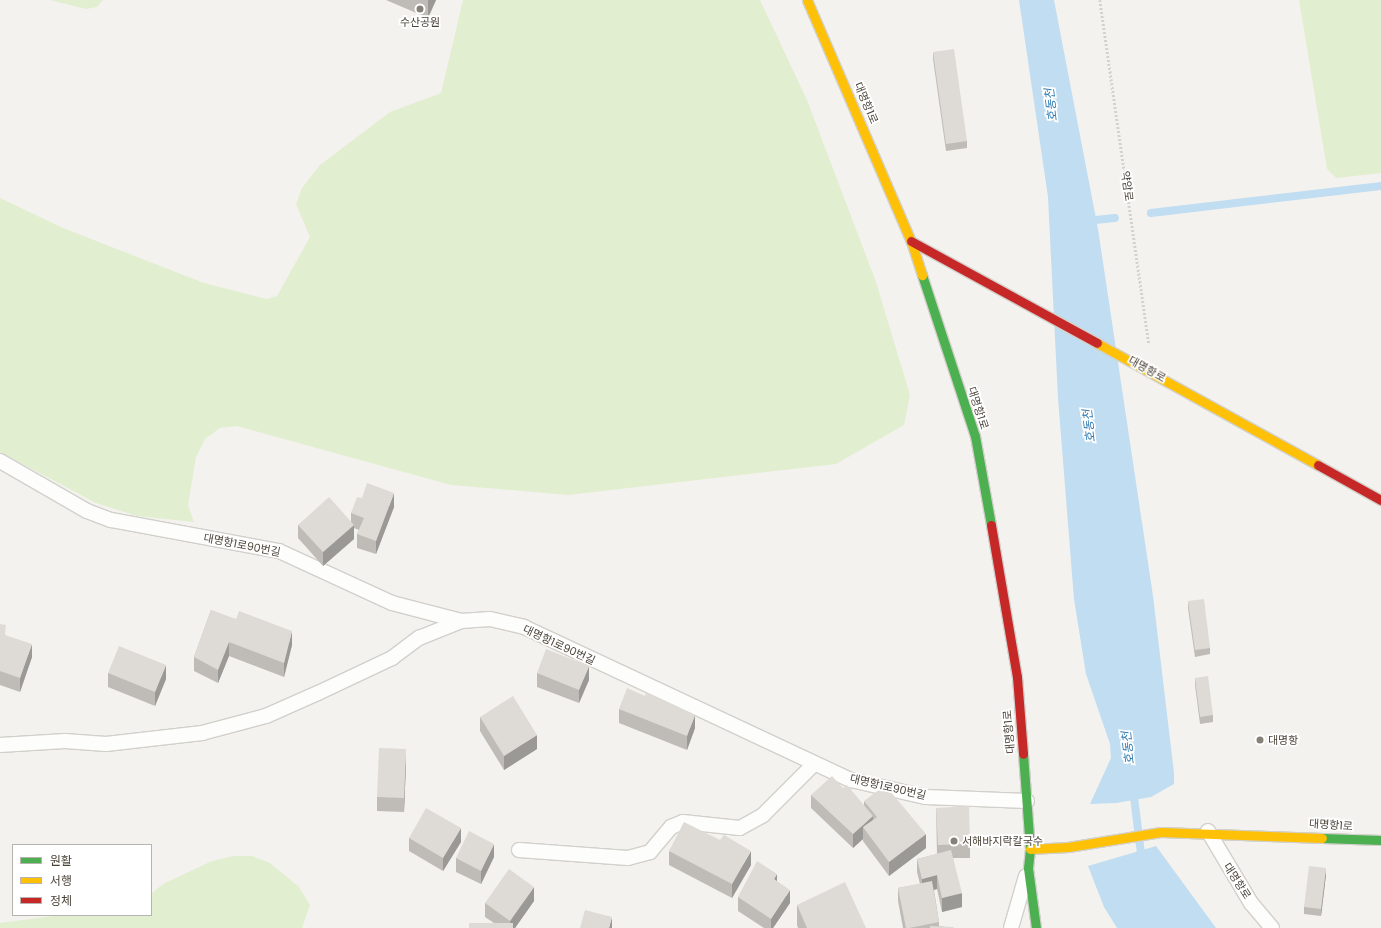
<!DOCTYPE html>
<html>
<head>
<meta charset="utf-8">
<style>
	body { margin:0 }
	#map { position:relative; width:1381px; height:928px; overflow:hidden; background:#f4f2ee; font-family:Poppins,"Noto Sans KR",sans-serif }
	div>[style] { position:absolute }
	.green>* { inset:0; background:#e1eecf }
	.water>* { inset:0; background:#c0ddf1 }
	.stream>* { height:8px; margin:-4px; padding:0 4px; transform-origin:4px; border-radius:4px; background:#c0ddf1 }
	.path>* { height:2.5px; margin-top:-1.25px; transform-origin:0; background:repeating-linear-gradient(90deg,#d3d2cc 0 2px,transparent 0 4px) }
	.roads { filter:drop-shadow(1px 0 #d2d0cb) drop-shadow(-1px 0 #d2d0cb) drop-shadow(0 1px #d2d0cb) drop-shadow(0 -1px #d2d0cb) }
	.lane>* { height:14px; margin:-7px; padding:0 7px; transform-origin:7px; border-radius:7px; background:#fdfdfc }
	.fast>* { height:9px; margin:-4.5px; padding:0 4.5px; transform-origin:4.5px; border-radius:4.5px; background:#4caf50 }
	.slow>* { height:9px; margin:-4.5px; padding:0 4.5px; transform-origin:4.5px; border-radius:4.5px; background:#ffc107 }
	.jam>* { height:9px; margin:-4.5px; padding:0 4.5px; transform-origin:4.5px; border-radius:4.5px; background:#c62828 }
	.wall>* { inset:0; background:#bfbcb8 }
	.shaded-wall>* { inset:0; background:#9b9996 }
	.building>* { inset:0; background:#dedbd6 }
	.dots>* { width:11px; height:11px; translate:-50% -50%; box-sizing:border-box; border:2px solid #fff; border-radius:50% }
	span { translate:-50% -50%; white-space:nowrap; text-align:center; line-height:1.15; -webkit-text-stroke:3.5px #fff; paint-order:stroke }
	.poi-label { font-size:11px; color:#4b4439 }
	.left { translate:0 -50%; text-align:left }
	.street-label { font-size:11px; color:#4b4439 }
	.water-label { font-size:12px; color:#2e7ab2; font-style:italic }
	.legend { position:absolute; left:12px; top:844px; width:140px; height:72px; box-sizing:border-box; background:#fff; border:1px solid #b7b4b0; margin:0; padding:5px 7px; list-style:none; font-size:12px; color:#4b4439 }
	.legend li { display:flex; align-items:center; gap:8px; height:20px }
	.legend b { width:20px; border:1px solid #b7b4b0 }
</style>
</head>
<body>
<div id="map">
	<div class="green">
		<i style="clip-path:polygon(50px 0,103px 0,97px 7px,86px 9px)"></i>
		<i style="clip-path:polygon(463px 0,760px 0,807px 100px,876px 282px,910px 395px,904px 425px,836px 464px,568px 495px,451px 485px,237px 426px,220px 428px,205px 439px,196px 457px,188px 505px,194px 522px,137px 516px,96px 503px,0 452px,0 198px,63px 228px,204px 283px,267px 299px,277px 296px,310px 237px,296px 204px,302px 188px,320px 165px,390px 112px,441px 93px)"></i>
		<i style="clip-path:polygon(1299px 0,1381px 0,1381px 173px,1336px 178px,1327px 169px)"></i>
		<i style="clip-path:polygon(233px 856px,252px 856px,270px 863px,299px 887px,310px 905px,302px 928px,0 928px,0 923px,62px 915px,151px 915px,151px 894px,163px 884px,212px 861px)"></i>
	</div>
	<div class="water">
		<i style="clip-path:polygon(1019px 0,1054px 0,1098px 229px,1153px 596px,1174px 773px,1174px 784px,1151px 797px,1116px 803px,1090px 804px,1111px 758px,1110px 744px,1086px 674px,1074px 599px,1058px 398px,1048px 197px)"></i>
		<i style="clip-path:polygon(1156px 846px,1216px 928px,1117px 928px,1104px 907px,1088px 866px)"></i>
	</div>
	<div class="stream">
		<i style="left:1151px;top:213px;width:232px;rotate:-6.7deg"></i>
		<i style="left:1086px;top:221px;width:29px;rotate:-6deg"></i>
		<i style="left:1133px;top:789px;width:64px;rotate:82.9deg"></i>
	</div>
	<div class="path">
		<i style="left:1100px;top:0;width:347px;rotate:81.9deg"></i>
	</div>
	<div class="roads">
		<div class="lane">
			<i style="left:0;top:461px;width:100px;rotate:29.9deg"></i>
			<i style="left:87px;top:511px;width:26px;rotate:21deg"></i>
			<i style="left:111px;top:520px;width:171px;rotate:10.5deg"></i>
			<i style="left:279px;top:551px;width:124px;rotate:24.7deg"></i>
			<i style="left:392px;top:603px;width:71px;rotate:14.6deg"></i>
			<i style="left:461px;top:621px;width:29px;rotate:-4deg"></i>
			<i style="left:490px;top:619px;width:35px;rotate:13deg"></i>
			<i style="left:524px;top:627px;width:361px;rotate:25.1deg"></i>
			<i style="left:851px;top:780px;width:77px;rotate:12.8deg"></i>
			<i style="left:926px;top:797px;width:101px;rotate:2.3deg"></i>
			<i style="left:0;top:745px;width:65px;rotate:-3.5deg"></i>
			<i style="left:65px;top:741px;width:41px;rotate:4.2deg"></i>
			<i style="left:106px;top:744px;width:97px;rotate:-6.5deg"></i>
			<i style="left:202px;top:733px;width:66px;rotate:-14.9deg"></i>
			<i style="left:266px;top:716px;width:57px;rotate:-23.9deg"></i>
			<i style="left:318px;top:693px;width:82px;rotate:-25.3deg"></i>
			<i style="left:392px;top:658px;width:34px;rotate:-37deg"></i>
			<i style="left:419px;top:638px;width:45px;rotate:-22deg"></i>
			<i style="left:1208px;top:831px;width:84px;rotate:59.2deg"></i>
			<i style="left:1251px;top:903px;width:33px;rotate:50deg"></i>
			<i style="left:519px;top:850px;width:109px;rotate:4.2deg"></i>
			<i style="left:628px;top:858px;width:23px;rotate:-15deg"></i>
			<i style="left:650px;top:852px;width:33px;rotate:-50deg"></i>
			<i style="left:671px;top:827px;width:13px;rotate:-23deg"></i>
			<i style="left:683px;top:822px;width:57px;rotate:6deg"></i>
			<i style="left:740px;top:828px;width:26px;rotate:-29deg"></i>
			<i style="left:763px;top:815px;width:72px;rotate:-45deg"></i>
			<i style="left:1011px;top:928px;width:54px;rotate:-73.9deg"></i>
		</div>
		<div class="fast">
			<i style="left:922px;top:275px;width:169px;rotate:71.8deg"></i>
			<i style="left:975px;top:436px;width:90px;rotate:79.8deg"></i>
			<i style="left:1023px;top:754px;width:95px;rotate:85.8deg"></i>
			<i style="left:1030px;top:849px;width:19px;rotate:96deg"></i>
			<i style="left:1028px;top:868px;width:61px;rotate:82.4deg"></i>
			<i style="left:1322px;top:838px;width:59px;rotate:1.9deg"></i>
		</div>
		<div class="slow">
			<i style="left:807px;top:0;width:262px;rotate:66.7deg"></i>
			<i style="left:911px;top:241px;width:36px;rotate:72deg"></i>
			<i style="left:1097px;top:343px;width:252px;rotate:28.9deg"></i>
			<i style="left:1030px;top:849px;width:38px;rotate:-3deg"></i>
			<i style="left:1068px;top:847px;width:94px;rotate:-9.2deg"></i>
			<i style="left:1161px;top:832px;width:161px;rotate:2.1deg"></i>
		</div>
		<div class="jam">
			<i style="left:911px;top:241px;width:212px;rotate:28.7deg"></i>
			<i style="left:1318px;top:465px;width:72px;rotate:29.1deg"></i>
			<i style="left:991px;top:525px;width:154px;rotate:80.3deg"></i>
			<i style="left:1017px;top:677px;width:77px;rotate:85.5deg"></i>
		</div>
	</div>
	<div class="wall">
		<i style="clip-path:polygon(386px 0,436px 0,428px 18px)"></i>
		<i style="clip-path:polygon(933px 52px,967px 141px,967px 148px,946px 151px,933px 59px)"></i>
		<i style="clip-path:polygon(362px 498px,394px 507px,376px 554px,357px 548px,357px 534px,359px 530px,354px 528px,354px 539px,323px 566px,298px 538px,298px 525px,351px 522px,351px 513px)"></i>
		<i style="clip-path:polygon(1188px 601px,1210px 648px,1210px 654px,1195px 657px,1188px 608px)"></i>
		<i style="clip-path:polygon(211px 610px,292px 645px,284px 677px,229px 656px,218px 683px,194px 671px,194px 657px)"></i>
		<i style="clip-path:polygon(0 624px,6px 636px,32px 657px,20px 692px,0 685px)"></i>
		<i style="clip-path:polygon(108px 673px,166px 679px,155px 706px,108px 687px)"></i>
		<i style="clip-path:polygon(537px 673px,589px 680px,579px 703px,537px 687px)"></i>
		<i style="clip-path:polygon(1195px 678px,1213px 715px,1213px 722px,1200px 724px,1195px 685px)"></i>
		<i style="clip-path:polygon(619px 709px,695px 728px,687px 750px,619px 723px)"></i>
		<i style="clip-path:polygon(480px 717px,537px 749px,504px 770px,480px 731px)"></i>
		<i style="clip-path:polygon(406px 763px,404px 812px,377px 811px,377px 797px)"></i>
		<i style="clip-path:polygon(843px 788px,864px 806px,864px 801px,926px 848px,889px 876px,863px 841px,863px 839px,853px 848px,811px 808px,811px 795px)"></i>
		<i style="clip-path:polygon(936px 808px,970px 844px,970px 858px,953px 858px,962px 907px,942px 912px,937px 889px,934px 890px,939px 922px,939px 926px,954px 928px,903px 928px,898px 901px,898px 888px,920px 884px,917px 872px,917px 859px,937px 854px)"></i>
		<i style="clip-path:polygon(409px 838px,461px 842px,443px 871px,409px 851px)"></i>
		<i style="clip-path:polygon(669px 851px,751px 865px,732px 898px,669px 865px)"></i>
		<i style="clip-path:polygon(494px 857px,481px 884px,456px 872px,456px 858px)"></i>
		<i style="clip-path:polygon(1326px 875px,1321px 916px,1304px 914px,1304px 907px)"></i>
		<i style="clip-path:polygon(777px 882px,790px 903px,773px 928px,764px 928px,738px 911px,738px 897px)"></i>
		<i style="clip-path:polygon(534px 901px,515px 928px,469px 928px,494px 923px,485px 917px,485px 903px)"></i>
		<i style="clip-path:polygon(797px 905px,866px 928px,798px 928px,797px 925px)"></i>
	</div>
	<div class="shaded-wall">
		<i style="clip-path:polygon(428px 0,436px 0,428px 18px)"></i>
		<i style="clip-path:polygon(394px 493px,394px 507px,376px 554px,376px 541px)"></i>
		<i style="clip-path:polygon(354px 525px,354px 539px,323px 566px,323px 552px)"></i>
		<i style="clip-path:polygon(292px 631px,292px 645px,284px 677px,284px 663px)"></i>
		<i style="clip-path:polygon(229px 642px,229px 656px,218px 683px,218px 670px)"></i>
		<i style="clip-path:polygon(32px 644px,32px 657px,20px 692px,20px 678px)"></i>
		<i style="clip-path:polygon(166px 665px,166px 679px,155px 706px,155px 692px)"></i>
		<i style="clip-path:polygon(589px 666px,589px 680px,579px 703px,579px 690px)"></i>
		<i style="clip-path:polygon(695px 715px,695px 728px,687px 750px,687px 736px)"></i>
		<i style="clip-path:polygon(537px 735px,537px 749px,504px 770px,504px 756px)"></i>
		<i style="clip-path:polygon(406px 749px,406px 763px,404px 812px,404px 798px)"></i>
		<i style="clip-path:polygon(873px 816px,873px 830px,863px 827px,863px 839px,853px 848px,853px 834px)"></i>
		<i style="clip-path:polygon(461px 828px,461px 842px,443px 871px,443px 858px)"></i>
		<i style="clip-path:polygon(926px 834px,926px 848px,889px 876px,889px 862px)"></i>
		<i style="clip-path:polygon(494px 844px,494px 857px,481px 884px,481px 871px)"></i>
		<i style="clip-path:polygon(751px 851px,751px 865px,732px 898px,732px 884px)"></i>
		<i style="clip-path:polygon(1326px 868px,1326px 875px,1321px 916px,1321px 909px)"></i>
		<i style="clip-path:polygon(777px 874px,777px 888px,774px 879px)"></i>
		<i style="clip-path:polygon(937px 875px,937px 889px,922px 893px,922px 879px)"></i>
		<i style="clip-path:polygon(534px 887px,534px 901px,515px 928px,510px 928px,510px 921px)"></i>
		<i style="clip-path:polygon(790px 890px,790px 903px,773px 928px,771px 928px,771px 919px)"></i>
		<i style="clip-path:polygon(962px 893px,962px 907px,942px 912px,942px 898px)"></i>
		<i style="clip-path:polygon(612px 917px,612px 928px,609px 928px)"></i>
	</div>
	<div class="building">
		<i style="clip-path:polygon(954px 49px,967px 141px,946px 144px,933px 52px)"></i>
		<i style="clip-path:polygon(367px 483px,394px 493px,376px 541px,357px 534px,364px 518px,351px 513px,357px 497px,362px 498px)"></i>
		<i style="clip-path:polygon(329px 497px,354px 525px,323px 552px,298px 525px)"></i>
		<i style="clip-path:polygon(1204px 599px,1210px 648px,1195px 650px,1188px 601px)"></i>
		<i style="clip-path:polygon(211px 610px,236px 619px,239px 611px,292px 631px,284px 663px,229px 642px,218px 670px,194px 657px)"></i>
		<i style="clip-path:polygon(0 624px,6px 625px,5px 635px,32px 644px,20px 678px,0 671px)"></i>
		<i style="clip-path:polygon(119px 646px,166px 665px,155px 692px,108px 673px)"></i>
		<i style="clip-path:polygon(546px 649px,589px 666px,579px 690px,537px 673px)"></i>
		<i style="clip-path:polygon(1208px 676px,1213px 715px,1200px 717px,1195px 678px)"></i>
		<i style="clip-path:polygon(627px 688px,645px 696px,646px 692px,695px 715px,687px 736px,619px 709px)"></i>
		<i style="clip-path:polygon(513px 696px,537px 735px,504px 756px,480px 717px)"></i>
		<i style="clip-path:polygon(379px 748px,406px 749px,404px 798px,377px 797px)"></i>
		<i style="clip-path:polygon(832px 776px,843px 788px,847px 785px,873px 816px,853px 834px,811px 795px)"></i>
		<i style="clip-path:polygon(885px 785px,926px 834px,889px 862px,863px 827px,877px 817px,864px 801px)"></i>
		<i style="clip-path:polygon(969px 806px,970px 844px,938px 845px,936px 808px)"></i>
		<i style="clip-path:polygon(426px 808px,461px 828px,443px 858px,409px 838px)"></i>
		<i style="clip-path:polygon(684px 822px,720px 840px,724px 835px,751px 851px,732px 884px,669px 851px)"></i>
		<i style="clip-path:polygon(469px 831px,494px 844px,481px 871px,456px 858px)"></i>
		<i style="clip-path:polygon(951px 850px,962px 893px,942px 898px,937px 875px,922px 879px,917px 859px)"></i>
		<i style="clip-path:polygon(757px 861px,777px 874px,774px 879px,790px 890px,771px 919px,738px 897px)"></i>
		<i style="clip-path:polygon(1309px 866px,1326px 868px,1321px 909px,1304px 907px)"></i>
		<i style="clip-path:polygon(509px 869px,534px 887px,510px 921px,485px 903px)"></i>
		<i style="clip-path:polygon(932px 881px,939px 922px,909px 928px,906px 928px,898px 888px)"></i>
		<i style="clip-path:polygon(845px 882px,866px 928px,807px 928px,797px 905px)"></i>
		<i style="clip-path:polygon(585px 910px,612px 917px,609px 928px,580px 928px)"></i>
		<i style="clip-path:polygon(469px 923px,513px 923px,513px 928px,469px 928px)"></i>
		<i style="clip-path:polygon(930px 926px,954px 927px,953px 928px,930px 928px)"></i>
	</div>
	<div class="dots">
		<i style="left:420px;top:9px;background:#868178"></i>
		<i style="left:1260px;top:740px;background:#868178"></i>
		<i style="left:954px;top:841px;background:#868178"></i>
	</div>
	<div class="poi-label">
		<span style="left:420px;top:22px">수산공원</span>
		<span class="left" style="left:1268px;top:740px">대명항</span>
		<span class="left" style="left:962px;top:841px">서해바지락칼국수</span>
	</div>
	<div class="street-label">
		<span style="left:866px;top:103px;rotate:67deg">대명항1로</span>
		<span style="left:1127px;top:186px;rotate:82deg">약암로</span>
		<span style="left:1147px;top:369px;rotate:29deg">대명항로</span>
		<span style="left:978px;top:408px;rotate:72deg">대명항1로</span>
		<span style="left:242px;top:545px;rotate:11deg">대명항1로90번길</span>
		<span style="left:559px;top:645px;rotate:25deg">대명항1로90번길</span>
		<span style="left:1009px;top:732px;rotate:-95deg">대명항1로</span>
		<span style="left:888px;top:787px;rotate:13deg">대명항1로90번길</span>
		<span style="left:1331px;top:825px;rotate:4deg">대명항1로</span>
		<span style="left:1237px;top:881px;rotate:57deg">대명항로</span>
	</div>
	<div class="water-label">
		<span style="left:1051px;top:105px;rotate:-97deg">호동천</span>
		<span style="left:1089px;top:426px;rotate:-97deg">호동천</span>
		<span style="left:1128px;top:748px;rotate:-97deg">호동천</span>
	</div>
	<ul class="legend">
	<li><b style="height:5px;background:#4caf50"></b>원활</li>
	<li><b style="height:5px;background:#ffc107"></b>서행</li>
	<li><b style="height:5px;background:#c62828"></b>정체</li>
	</ul>
</div>
</body>
</html>
